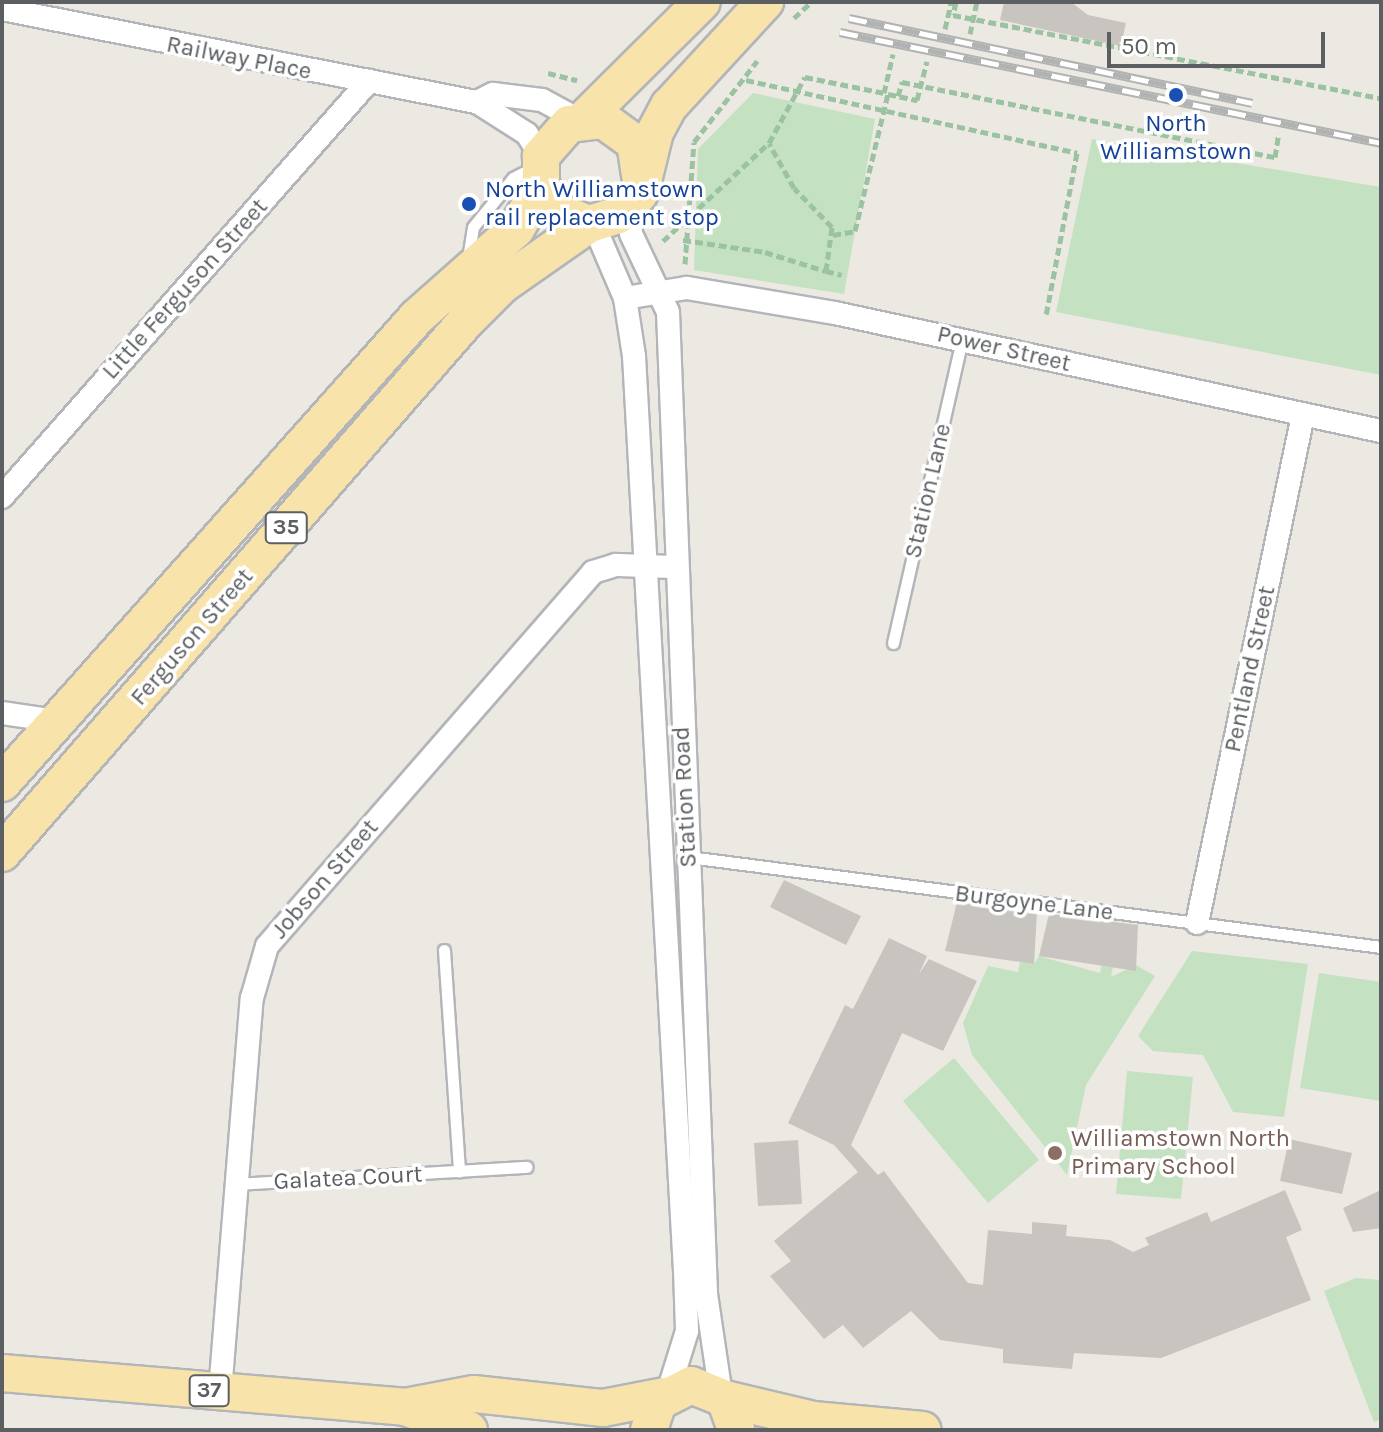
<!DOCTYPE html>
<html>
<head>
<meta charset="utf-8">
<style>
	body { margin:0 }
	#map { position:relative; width:1383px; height:1432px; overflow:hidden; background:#ece9e2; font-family:Karla,sans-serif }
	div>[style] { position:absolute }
	.green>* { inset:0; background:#c4e2c1 }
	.building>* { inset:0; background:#c8c4bf }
	.path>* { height:5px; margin-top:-2.5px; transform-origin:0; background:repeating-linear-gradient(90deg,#9bc3a2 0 8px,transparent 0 12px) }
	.roads { filter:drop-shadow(2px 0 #b3b5b9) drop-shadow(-2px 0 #b3b5b9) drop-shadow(0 2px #b3b5b9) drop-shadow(0 -2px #b3b5b9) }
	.lane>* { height:11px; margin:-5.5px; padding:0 5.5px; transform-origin:5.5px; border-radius:5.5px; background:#fff }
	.street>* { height:22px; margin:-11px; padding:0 11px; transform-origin:11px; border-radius:11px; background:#fff }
	.primary>* { height:36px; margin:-18px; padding:0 18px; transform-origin:18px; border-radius:18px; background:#f8e3ab }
	.rail>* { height:9px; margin-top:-4.5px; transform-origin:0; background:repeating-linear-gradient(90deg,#fff 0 18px,#b1b2b2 0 36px); box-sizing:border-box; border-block:2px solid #b1b2b2 }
	.dots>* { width:22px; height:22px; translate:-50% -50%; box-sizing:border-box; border:4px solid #fff; border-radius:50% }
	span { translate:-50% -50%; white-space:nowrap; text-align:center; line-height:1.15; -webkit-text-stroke:7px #fff; paint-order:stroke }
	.shield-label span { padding:2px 6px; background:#fff; border:2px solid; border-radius:6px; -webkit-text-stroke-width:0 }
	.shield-label { font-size:22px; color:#5b5f62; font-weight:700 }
	.street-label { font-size:24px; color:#5b5f62 }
	.transit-label { font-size:24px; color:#164399 }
	.left { translate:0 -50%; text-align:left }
	.education-label { font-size:24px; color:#785e54 }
	.frame { position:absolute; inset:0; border:4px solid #5b5f62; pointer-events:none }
	.scale { position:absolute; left:1107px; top:32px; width:218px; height:36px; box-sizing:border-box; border:4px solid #5b5f62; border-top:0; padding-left:10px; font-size:24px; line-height:28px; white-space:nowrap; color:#5b5f62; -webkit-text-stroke:6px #fff; paint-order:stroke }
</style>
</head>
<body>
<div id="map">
	<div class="green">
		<i style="clip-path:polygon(753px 93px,875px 119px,844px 294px,694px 270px,698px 149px)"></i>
		<i style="clip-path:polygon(1092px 139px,1381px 187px,1381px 375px,1056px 312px)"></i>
		<i style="clip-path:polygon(1192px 951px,1308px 964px,1284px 1117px,1233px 1112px,1203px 1055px,1153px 1051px,1138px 1036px)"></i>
		<i style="clip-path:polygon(1039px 956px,1100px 973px,1101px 966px,1113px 967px,1111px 977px,1136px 965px,1155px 976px,1086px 1085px,1067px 1175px,972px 1055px,963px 1023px,988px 966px,1018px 972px,1020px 962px,1034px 964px)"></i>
		<i style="clip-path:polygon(1319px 973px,1381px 982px,1381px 1101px,1300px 1088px)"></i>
		<i style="clip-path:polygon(954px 1058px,1039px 1160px,988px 1203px,903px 1101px)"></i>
		<i style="clip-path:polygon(1127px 1071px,1193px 1077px,1181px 1199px,1116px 1194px)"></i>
		<i style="clip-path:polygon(1356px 1278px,1381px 1280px,1381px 1419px,1374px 1422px,1324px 1291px)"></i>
	</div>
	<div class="building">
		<i style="clip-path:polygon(1004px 2px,1071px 2px,1088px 15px,1126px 23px,1121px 46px,1000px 20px)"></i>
		<i style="clip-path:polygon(784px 880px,861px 916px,846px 945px,770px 907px)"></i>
		<i style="clip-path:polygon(957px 902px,1037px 912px,1034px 964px,945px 951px)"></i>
		<i style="clip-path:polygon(1049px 914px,1138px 925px,1136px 971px,1039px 956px)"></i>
		<i style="clip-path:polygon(889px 938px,927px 956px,919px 974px,929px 959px,977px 981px,943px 1051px,902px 1033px,851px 1145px,878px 1175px,884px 1171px,968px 1283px,983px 1285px,988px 1230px,1032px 1234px,1032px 1222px,1067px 1225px,1066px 1236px,1110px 1240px,1133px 1252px,1149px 1245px,1145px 1238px,1207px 1212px,1211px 1222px,1285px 1190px,1302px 1230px,1286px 1237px,1311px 1300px,1161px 1358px,1074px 1353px,1072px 1369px,1003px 1363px,1003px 1349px,940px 1340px,911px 1311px,863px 1348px,843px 1325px,824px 1339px,770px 1276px,791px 1261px,774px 1241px,858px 1172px,834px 1145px,788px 1123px,845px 1005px,853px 1009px)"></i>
		<i style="clip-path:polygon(1289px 1139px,1352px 1153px,1342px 1194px,1280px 1181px)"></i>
		<i style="clip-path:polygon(798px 1140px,802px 1204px,758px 1206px,754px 1143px)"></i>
		<i style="clip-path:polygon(1381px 1190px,1381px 1228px,1353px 1232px,1343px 1208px)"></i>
	</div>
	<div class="path">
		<i style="left:956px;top:2px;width:13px;rotate:103deg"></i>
		<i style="left:953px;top:15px;width:436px;rotate:11deg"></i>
		<i style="left:794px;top:18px;width:23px;rotate:-43deg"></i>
		<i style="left:945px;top:29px;width:28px;rotate:-77deg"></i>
		<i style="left:970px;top:34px;width:33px;rotate:-78deg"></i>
		<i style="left:548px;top:73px;width:30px;rotate:14deg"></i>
		<i style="left:746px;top:80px;width:339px;rotate:12.4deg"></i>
		<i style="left:1077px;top:153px;width:165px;rotate:100.8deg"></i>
		<i style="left:898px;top:96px;width:15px;rotate:-74deg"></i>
		<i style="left:902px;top:82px;width:380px;rotate:11.4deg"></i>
		<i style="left:1275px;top:157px;width:24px;rotate:-81deg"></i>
		<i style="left:833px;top:235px;width:22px;rotate:-10deg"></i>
		<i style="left:855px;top:231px;width:141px;rotate:-76.5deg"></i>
		<i style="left:888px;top:94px;width:30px;rotate:12deg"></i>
		<i style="left:917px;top:100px;width:40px;rotate:-75.6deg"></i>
		<i style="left:683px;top:240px;width:83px;rotate:8.3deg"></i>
		<i style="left:765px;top:252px;width:64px;rotate:17.3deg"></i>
		<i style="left:826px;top:271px;width:44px;rotate:-82.2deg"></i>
		<i style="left:832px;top:227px;width:54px;rotate:-134.3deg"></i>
		<i style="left:794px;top:188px;width:51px;rotate:-119.1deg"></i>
		<i style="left:663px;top:241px;width:144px;rotate:-42.8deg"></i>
		<i style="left:769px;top:143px;width:75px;rotate:-61.4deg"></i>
		<i style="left:805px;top:77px;width:81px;rotate:11.4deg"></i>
		<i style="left:884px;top:93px;width:40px;rotate:-77deg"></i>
		<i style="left:685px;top:264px;width:122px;rotate:-85.8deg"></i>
		<i style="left:694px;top:142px;width:103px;rotate:-52.1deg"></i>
		<i style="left:826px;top:271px;width:16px;rotate:14deg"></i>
	</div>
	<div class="roads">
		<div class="lane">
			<i style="left:467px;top:265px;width:38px;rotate:-81deg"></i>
			<i style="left:473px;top:227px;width:63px;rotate:-50.8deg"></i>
			<i style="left:513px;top:178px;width:27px;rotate:-27deg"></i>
			<i style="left:893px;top:643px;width:312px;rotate:-77.2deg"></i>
			<i style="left:689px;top:857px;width:698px;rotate:7.41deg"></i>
			<i style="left:444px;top:950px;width:222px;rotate:86.1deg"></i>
			<i style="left:237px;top:1184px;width:290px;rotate:-3.4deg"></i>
		</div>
		<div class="street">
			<i style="left:2px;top:9px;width:484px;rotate:11.1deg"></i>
			<i style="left:477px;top:102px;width:59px;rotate:32.6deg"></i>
			<i style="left:527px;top:134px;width:26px;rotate:58deg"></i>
			<i style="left:477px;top:102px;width:18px;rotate:-27deg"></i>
			<i style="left:493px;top:94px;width:49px;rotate:7deg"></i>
			<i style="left:542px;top:100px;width:42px;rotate:28.4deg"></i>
			<i style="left:628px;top:208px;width:26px;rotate:83deg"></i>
			<i style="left:631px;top:234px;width:86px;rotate:64.6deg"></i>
			<i style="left:668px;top:312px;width:983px;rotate:87.78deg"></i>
			<i style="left:706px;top:1294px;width:102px;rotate:81.6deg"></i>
			<i style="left:593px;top:223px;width:82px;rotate:66.9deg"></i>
			<i style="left:625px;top:298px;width:59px;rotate:81.2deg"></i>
			<i style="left:634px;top:356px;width:915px;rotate:86.81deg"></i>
			<i style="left:685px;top:1270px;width:61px;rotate:88.1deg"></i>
			<i style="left:687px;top:1331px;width:64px;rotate:107.3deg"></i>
			<i style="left:625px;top:298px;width:63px;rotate:-9.2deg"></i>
			<i style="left:687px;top:288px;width:150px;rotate:9.6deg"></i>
			<i style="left:835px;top:313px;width:559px;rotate:12.2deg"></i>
			<i style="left:2px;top:497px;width:555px;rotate:-48.58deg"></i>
			<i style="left:2px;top:713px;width:55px;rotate:8.4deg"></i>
			<i style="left:1197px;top:923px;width:519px;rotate:-78.21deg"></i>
			<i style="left:220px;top:1392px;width:395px;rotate:-85.4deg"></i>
			<i style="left:252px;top:998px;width:54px;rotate:-73.9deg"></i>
			<i style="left:267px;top:946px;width:496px;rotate:-48.9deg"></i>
			<i style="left:593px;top:572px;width:24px;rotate:-17deg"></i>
			<i style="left:616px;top:565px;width:58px;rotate:2deg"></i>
		</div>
		<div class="primary">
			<i style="left:584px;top:119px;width:166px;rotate:-44.8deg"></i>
			<i style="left:642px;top:188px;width:46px;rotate:-98.8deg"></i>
			<i style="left:635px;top:143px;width:39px;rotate:-144deg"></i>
			<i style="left:603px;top:120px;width:34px;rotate:173deg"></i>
			<i style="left:569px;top:124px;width:43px;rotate:131.2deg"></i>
			<i style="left:541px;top:156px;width:30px;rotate:90deg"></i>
			<i style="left:541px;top:186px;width:32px;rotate:55deg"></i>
			<i style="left:559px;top:212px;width:32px;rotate:22deg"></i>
			<i style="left:589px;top:224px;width:30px;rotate:-17deg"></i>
			<i style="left:618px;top:215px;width:30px;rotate:-45deg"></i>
			<i style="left:639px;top:194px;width:7px;rotate:-63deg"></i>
			<i style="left:642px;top:188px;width:11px;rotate:-80deg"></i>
			<i style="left:644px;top:177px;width:46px;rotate:-76.3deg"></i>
			<i style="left:655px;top:132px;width:30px;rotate:-62deg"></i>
			<i style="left:669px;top:106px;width:142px;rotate:-47.3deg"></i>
			<i style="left:2px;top:783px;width:624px;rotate:-48.31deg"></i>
			<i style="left:417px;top:317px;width:132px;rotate:-41.6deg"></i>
			<i style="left:516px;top:229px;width:50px;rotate:-59.8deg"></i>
			<i style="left:2px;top:853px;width:705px;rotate:-48.91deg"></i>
			<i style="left:465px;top:322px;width:52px;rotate:-45deg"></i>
			<i style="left:502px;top:285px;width:106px;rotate:-35deg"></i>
			<i style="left:2px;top:1373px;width:404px;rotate:4.8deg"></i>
			<i style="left:405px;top:1407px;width:70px;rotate:-10.7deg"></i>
			<i style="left:474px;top:1394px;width:130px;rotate:6.2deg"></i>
			<i style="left:603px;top:1408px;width:62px;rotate:-11.1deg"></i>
			<i style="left:725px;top:1399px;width:90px;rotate:13.4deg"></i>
			<i style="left:813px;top:1420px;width:110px;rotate:5.2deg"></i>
			<i style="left:405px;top:1407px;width:68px;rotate:19.8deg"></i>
			<i style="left:649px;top:1430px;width:29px;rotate:-72deg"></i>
			<i style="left:658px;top:1402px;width:37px;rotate:-27deg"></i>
			<i style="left:691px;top:1385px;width:37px;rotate:22deg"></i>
			<i style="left:725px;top:1399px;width:33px;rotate:70deg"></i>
		</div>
	</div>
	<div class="rail">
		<i style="left:849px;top:18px;width:412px;rotate:11.9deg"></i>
		<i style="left:840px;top:32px;width:552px;rotate:11.59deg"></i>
	</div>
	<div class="dots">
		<i style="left:1176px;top:95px;background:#1a4fb4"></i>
		<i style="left:469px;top:204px;background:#1a4fb4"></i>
		<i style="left:1055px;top:1153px;background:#8d6e63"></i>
	</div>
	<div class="shield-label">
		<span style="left:286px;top:528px">35</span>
		<span style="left:209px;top:1391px">37</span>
	</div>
	<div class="street-label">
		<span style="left:239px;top:58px;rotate:11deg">Railway Place</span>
		<span style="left:185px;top:289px;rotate:-48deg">Little Ferguson Street</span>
		<span style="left:1004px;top:349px;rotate:13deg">Power Street</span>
		<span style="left:928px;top:491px;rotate:-77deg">Station Lane</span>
		<span style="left:192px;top:637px;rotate:-49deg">Ferguson Street</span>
		<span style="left:1250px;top:669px;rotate:-78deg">Pentland Street</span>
		<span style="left:685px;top:797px;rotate:-93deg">Station Road</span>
		<span style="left:325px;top:879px;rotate:-49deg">Jobson Street</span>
		<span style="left:1034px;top:903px;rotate:7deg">Burgoyne Lane</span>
		<span style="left:348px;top:1178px;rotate:-3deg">Galatea Court</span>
	</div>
	<div class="transit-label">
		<span style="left:1176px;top:138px">North<br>Williamstown</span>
		<span class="left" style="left:485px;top:204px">North Williamstown<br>rail replacement stop</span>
	</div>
	<div class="education-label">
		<span class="left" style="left:1071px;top:1153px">Williamstown North<br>Primary School</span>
	</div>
	<div class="frame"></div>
	<div class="scale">50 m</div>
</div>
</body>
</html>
